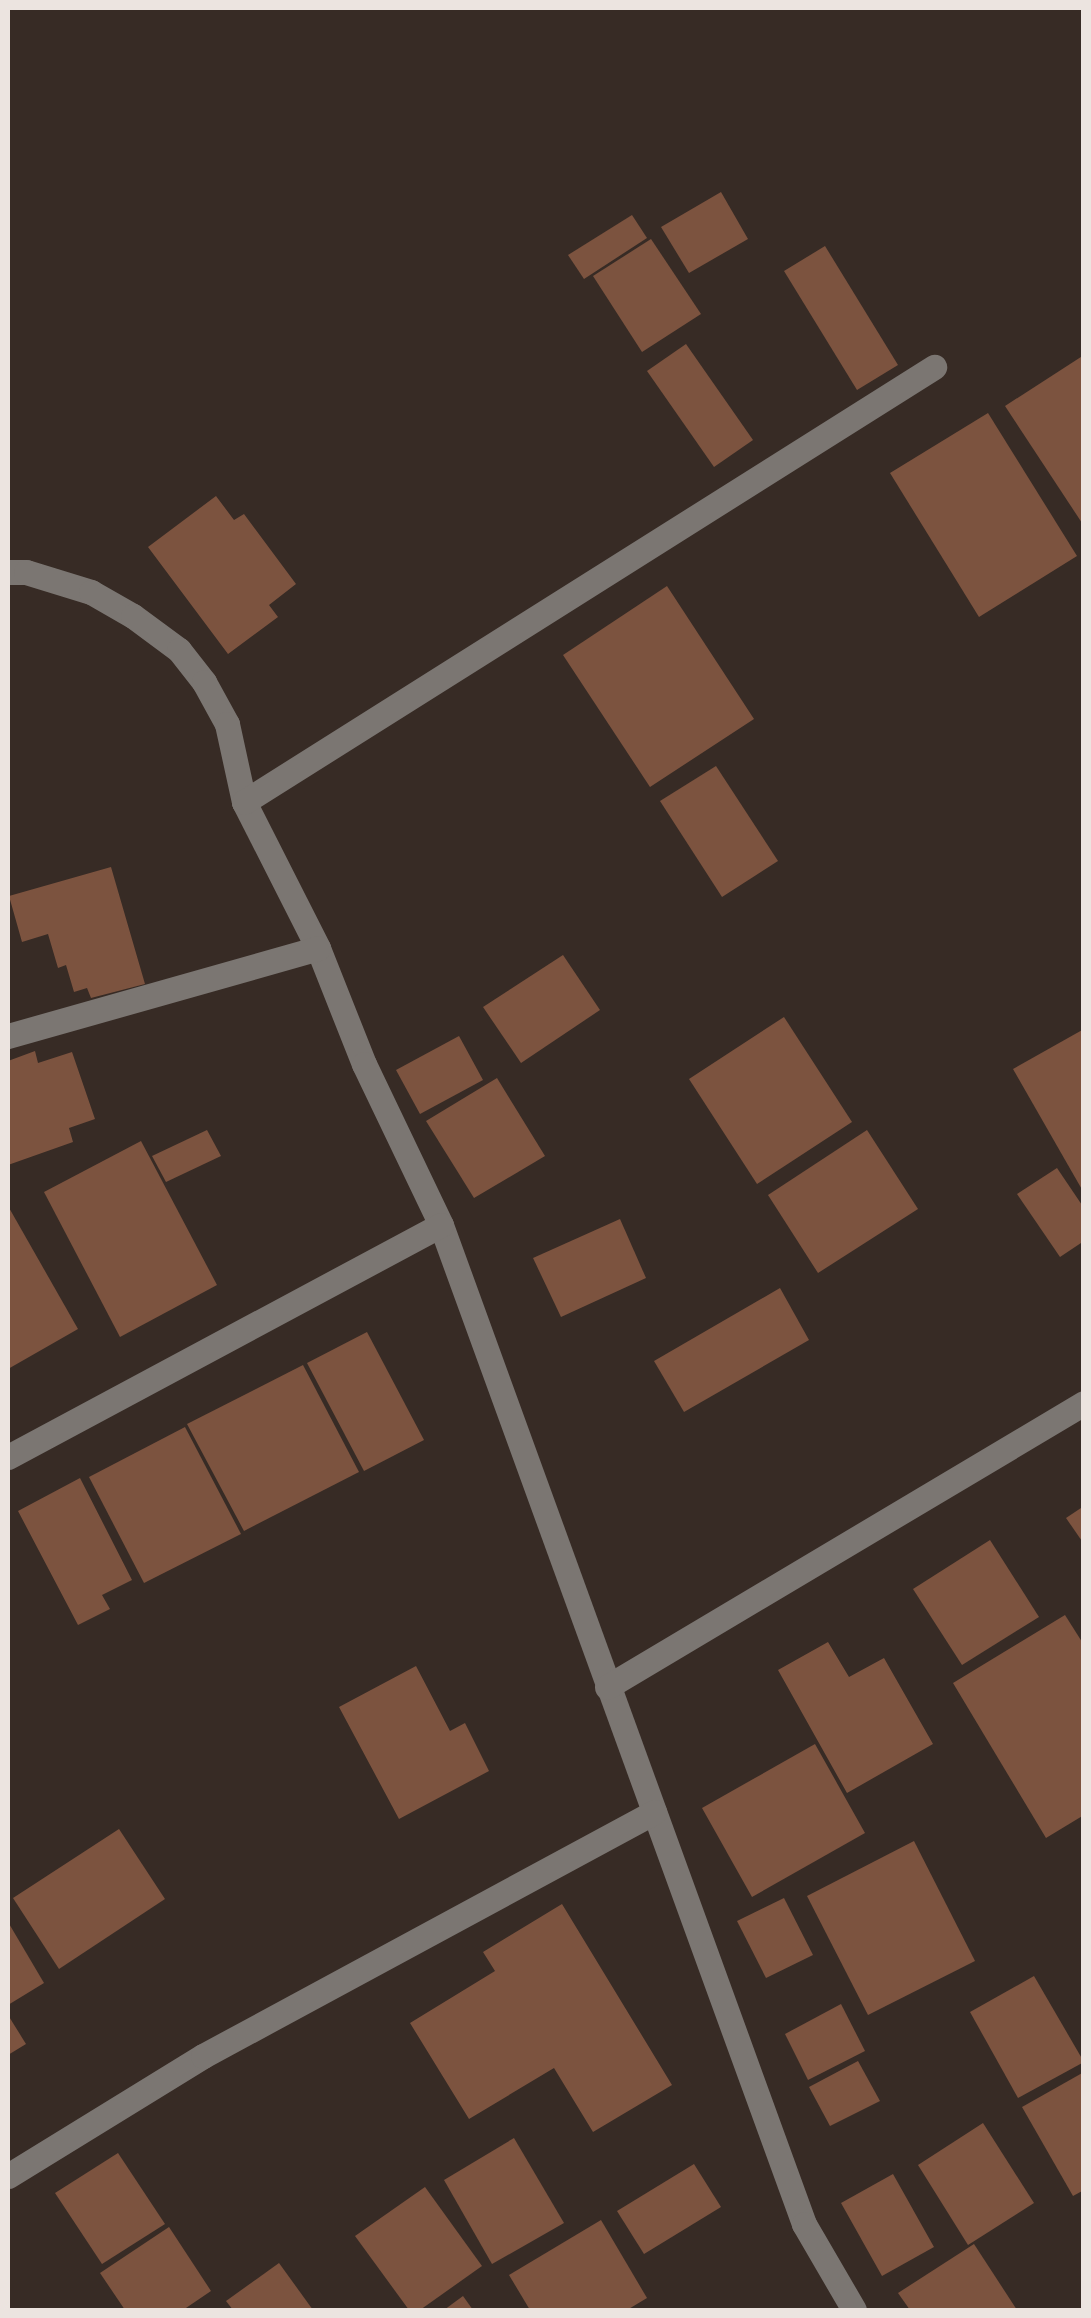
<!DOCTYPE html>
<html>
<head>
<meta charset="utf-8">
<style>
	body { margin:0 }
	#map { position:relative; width:1091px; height:2318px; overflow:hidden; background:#372b25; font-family:"Alegreya Sans",sans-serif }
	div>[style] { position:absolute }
	.building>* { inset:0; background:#7c533f }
	.minor>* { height:25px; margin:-12.5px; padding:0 12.5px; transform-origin:12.5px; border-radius:12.5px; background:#7b7672 }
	span { translate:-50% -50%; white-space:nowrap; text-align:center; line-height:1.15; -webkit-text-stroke:8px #2d211c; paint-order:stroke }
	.frame { position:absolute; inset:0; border:10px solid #ece4e0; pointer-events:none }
</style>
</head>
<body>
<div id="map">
	<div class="building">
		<i style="clip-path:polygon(721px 192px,748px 239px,689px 273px,661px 227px)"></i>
		<i style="clip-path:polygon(632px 215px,647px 238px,584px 279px,568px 255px)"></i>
		<i style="clip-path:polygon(651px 239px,701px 314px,642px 352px,593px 276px)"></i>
		<i style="clip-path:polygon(825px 246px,898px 365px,857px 390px,784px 271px)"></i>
		<i style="clip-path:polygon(686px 344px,753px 440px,714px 467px,647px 371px)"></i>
		<i style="clip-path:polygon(1084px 355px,1084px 526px,1005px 406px)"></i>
		<i style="clip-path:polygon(988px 413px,1077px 556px,979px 617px,890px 473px)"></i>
		<i style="clip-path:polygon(216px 496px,234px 520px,244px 514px,296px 584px,269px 605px,278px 617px,228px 654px,148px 547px)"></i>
		<i style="clip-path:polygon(667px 586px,754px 719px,650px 787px,563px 655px)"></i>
		<i style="clip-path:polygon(716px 766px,778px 861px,722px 897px,660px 801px)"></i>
		<i style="clip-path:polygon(111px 867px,145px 984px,91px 998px,87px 988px,74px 992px,66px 965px,58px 968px,48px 934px,22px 942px,9px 896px)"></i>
		<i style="clip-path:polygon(563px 955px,600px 1010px,521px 1063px,483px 1007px)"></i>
		<i style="clip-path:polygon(784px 1017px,852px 1122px,757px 1184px,689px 1079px)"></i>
		<i style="clip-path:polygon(1084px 1029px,1084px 1193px,1013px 1069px)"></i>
		<i style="clip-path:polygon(459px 1036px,483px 1080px,420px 1114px,396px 1070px)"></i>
		<i style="clip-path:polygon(35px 1051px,38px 1063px,72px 1052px,95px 1119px,69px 1128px,73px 1142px,8px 1165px,8px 1061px)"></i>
		<i style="clip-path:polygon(497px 1078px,545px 1156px,474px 1198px,426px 1121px)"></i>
		<i style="clip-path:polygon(207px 1130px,221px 1156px,166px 1182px,152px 1156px)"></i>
		<i style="clip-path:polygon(867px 1130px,918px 1209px,818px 1273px,768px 1195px)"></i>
		<i style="clip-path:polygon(141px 1141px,217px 1285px,120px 1337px,44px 1192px)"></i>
		<i style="clip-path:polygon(1057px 1168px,1084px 1208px,1084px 1241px,1060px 1257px,1017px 1194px)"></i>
		<i style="clip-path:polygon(8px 1206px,78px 1329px,8px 1369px)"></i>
		<i style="clip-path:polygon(620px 1219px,646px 1278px,561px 1317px,533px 1258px)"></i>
		<i style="clip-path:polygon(780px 1288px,809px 1340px,684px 1412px,654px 1361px)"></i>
		<i style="clip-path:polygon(367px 1332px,424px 1440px,364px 1471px,307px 1363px)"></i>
		<i style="clip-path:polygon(303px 1365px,359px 1472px,244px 1531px,187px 1424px)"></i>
		<i style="clip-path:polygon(185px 1427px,241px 1534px,144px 1583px,89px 1477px)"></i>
		<i style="clip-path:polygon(80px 1478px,132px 1580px,102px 1595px,110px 1609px,78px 1625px,18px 1511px)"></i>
		<i style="clip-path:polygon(1084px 1506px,1084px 1544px,1066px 1518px)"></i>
		<i style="clip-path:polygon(990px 1540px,1039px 1617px,962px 1665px,913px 1589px)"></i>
		<i style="clip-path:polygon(1065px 1615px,1084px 1645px,1084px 1815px,1046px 1838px,953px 1683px)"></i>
		<i style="clip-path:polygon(828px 1642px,849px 1677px,884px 1658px,933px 1744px,847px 1793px,778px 1670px)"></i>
		<i style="clip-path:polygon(416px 1666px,450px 1731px,465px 1723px,489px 1771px,399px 1819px,339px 1707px)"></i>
		<i style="clip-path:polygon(815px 1744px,865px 1833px,752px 1897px,702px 1808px)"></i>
		<i style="clip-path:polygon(119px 1829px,165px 1899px,59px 1969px,13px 1898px)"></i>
		<i style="clip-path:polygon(914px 1841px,975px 1961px,868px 2015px,807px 1896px)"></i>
		<i style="clip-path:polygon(784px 1898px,813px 1955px,766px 1978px,737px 1921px)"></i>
		<i style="clip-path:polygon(562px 1904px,672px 2085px,593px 2132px,554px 2068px,469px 2119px,410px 2023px,495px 1971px,483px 1952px)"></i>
		<i style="clip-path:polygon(8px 1922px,44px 1983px,8px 2005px)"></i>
		<i style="clip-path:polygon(1034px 1976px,1084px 2062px,1018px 2098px,970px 2012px)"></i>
		<i style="clip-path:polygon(841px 2004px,865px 2051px,808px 2080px,785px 2034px)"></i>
		<i style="clip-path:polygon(8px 2015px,26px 2044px,8px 2055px)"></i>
		<i style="clip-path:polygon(858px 2061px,880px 2101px,830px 2126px,809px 2087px)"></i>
		<i style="clip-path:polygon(1084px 2072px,1084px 2190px,1073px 2196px,1022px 2107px)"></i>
		<i style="clip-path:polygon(983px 2123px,1034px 2203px,968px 2245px,918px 2165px)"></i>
		<i style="clip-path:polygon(514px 2138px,564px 2223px,492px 2264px,444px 2180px)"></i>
		<i style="clip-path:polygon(118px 2153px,165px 2224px,102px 2264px,55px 2193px)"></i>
		<i style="clip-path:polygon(694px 2164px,721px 2207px,644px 2254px,617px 2211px)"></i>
		<i style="clip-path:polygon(893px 2174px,934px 2247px,882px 2276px,841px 2203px)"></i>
		<i style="clip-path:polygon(425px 2187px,482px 2266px,420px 2310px,409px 2310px,355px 2236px)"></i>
		<i style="clip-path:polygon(601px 2220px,647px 2298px,627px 2310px,530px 2310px,509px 2275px)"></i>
		<i style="clip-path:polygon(169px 2227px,211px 2291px,183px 2310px,125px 2310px,100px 2273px)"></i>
		<i style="clip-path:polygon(974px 2244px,1017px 2310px,910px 2310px,898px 2293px)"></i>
		<i style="clip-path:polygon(279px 2263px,313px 2310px,233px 2310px,226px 2301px)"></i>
		<i style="clip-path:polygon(463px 2296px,473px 2310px,444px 2310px)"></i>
	</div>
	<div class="minor">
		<i style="left:8px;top:572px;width:18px"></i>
		<i style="left:26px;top:572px;width:68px;rotate:17.1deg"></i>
		<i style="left:91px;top:592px;width:48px;rotate:29.7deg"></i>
		<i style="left:133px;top:616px;width:57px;rotate:36.5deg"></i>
		<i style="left:179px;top:650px;width:41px;rotate:52deg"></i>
		<i style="left:204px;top:682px;width:48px;rotate:61.3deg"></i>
		<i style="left:227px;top:724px;width:80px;rotate:77.7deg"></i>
		<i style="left:244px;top:802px;width:164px;rotate:63.1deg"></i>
		<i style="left:318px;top:948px;width:125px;rotate:68.4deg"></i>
		<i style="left:364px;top:1064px;width:178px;rotate:64.4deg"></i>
		<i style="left:441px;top:1225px;width:1063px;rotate:70.03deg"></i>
		<i style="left:804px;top:2224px;width:99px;rotate:59.8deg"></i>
		<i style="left:244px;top:802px;width:816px;rotate:-32.23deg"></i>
		<i style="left:8px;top:1036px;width:322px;rotate:-15.8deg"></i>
		<i style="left:8px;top:1457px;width:491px;rotate:-28.2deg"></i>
		<i style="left:607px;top:1687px;width:555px;rotate:-30.77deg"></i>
		<i style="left:8px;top:2176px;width:229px;rotate:-31.6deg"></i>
		<i style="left:203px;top:2056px;width:513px;rotate:-28.41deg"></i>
	</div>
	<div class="frame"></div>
</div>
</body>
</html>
